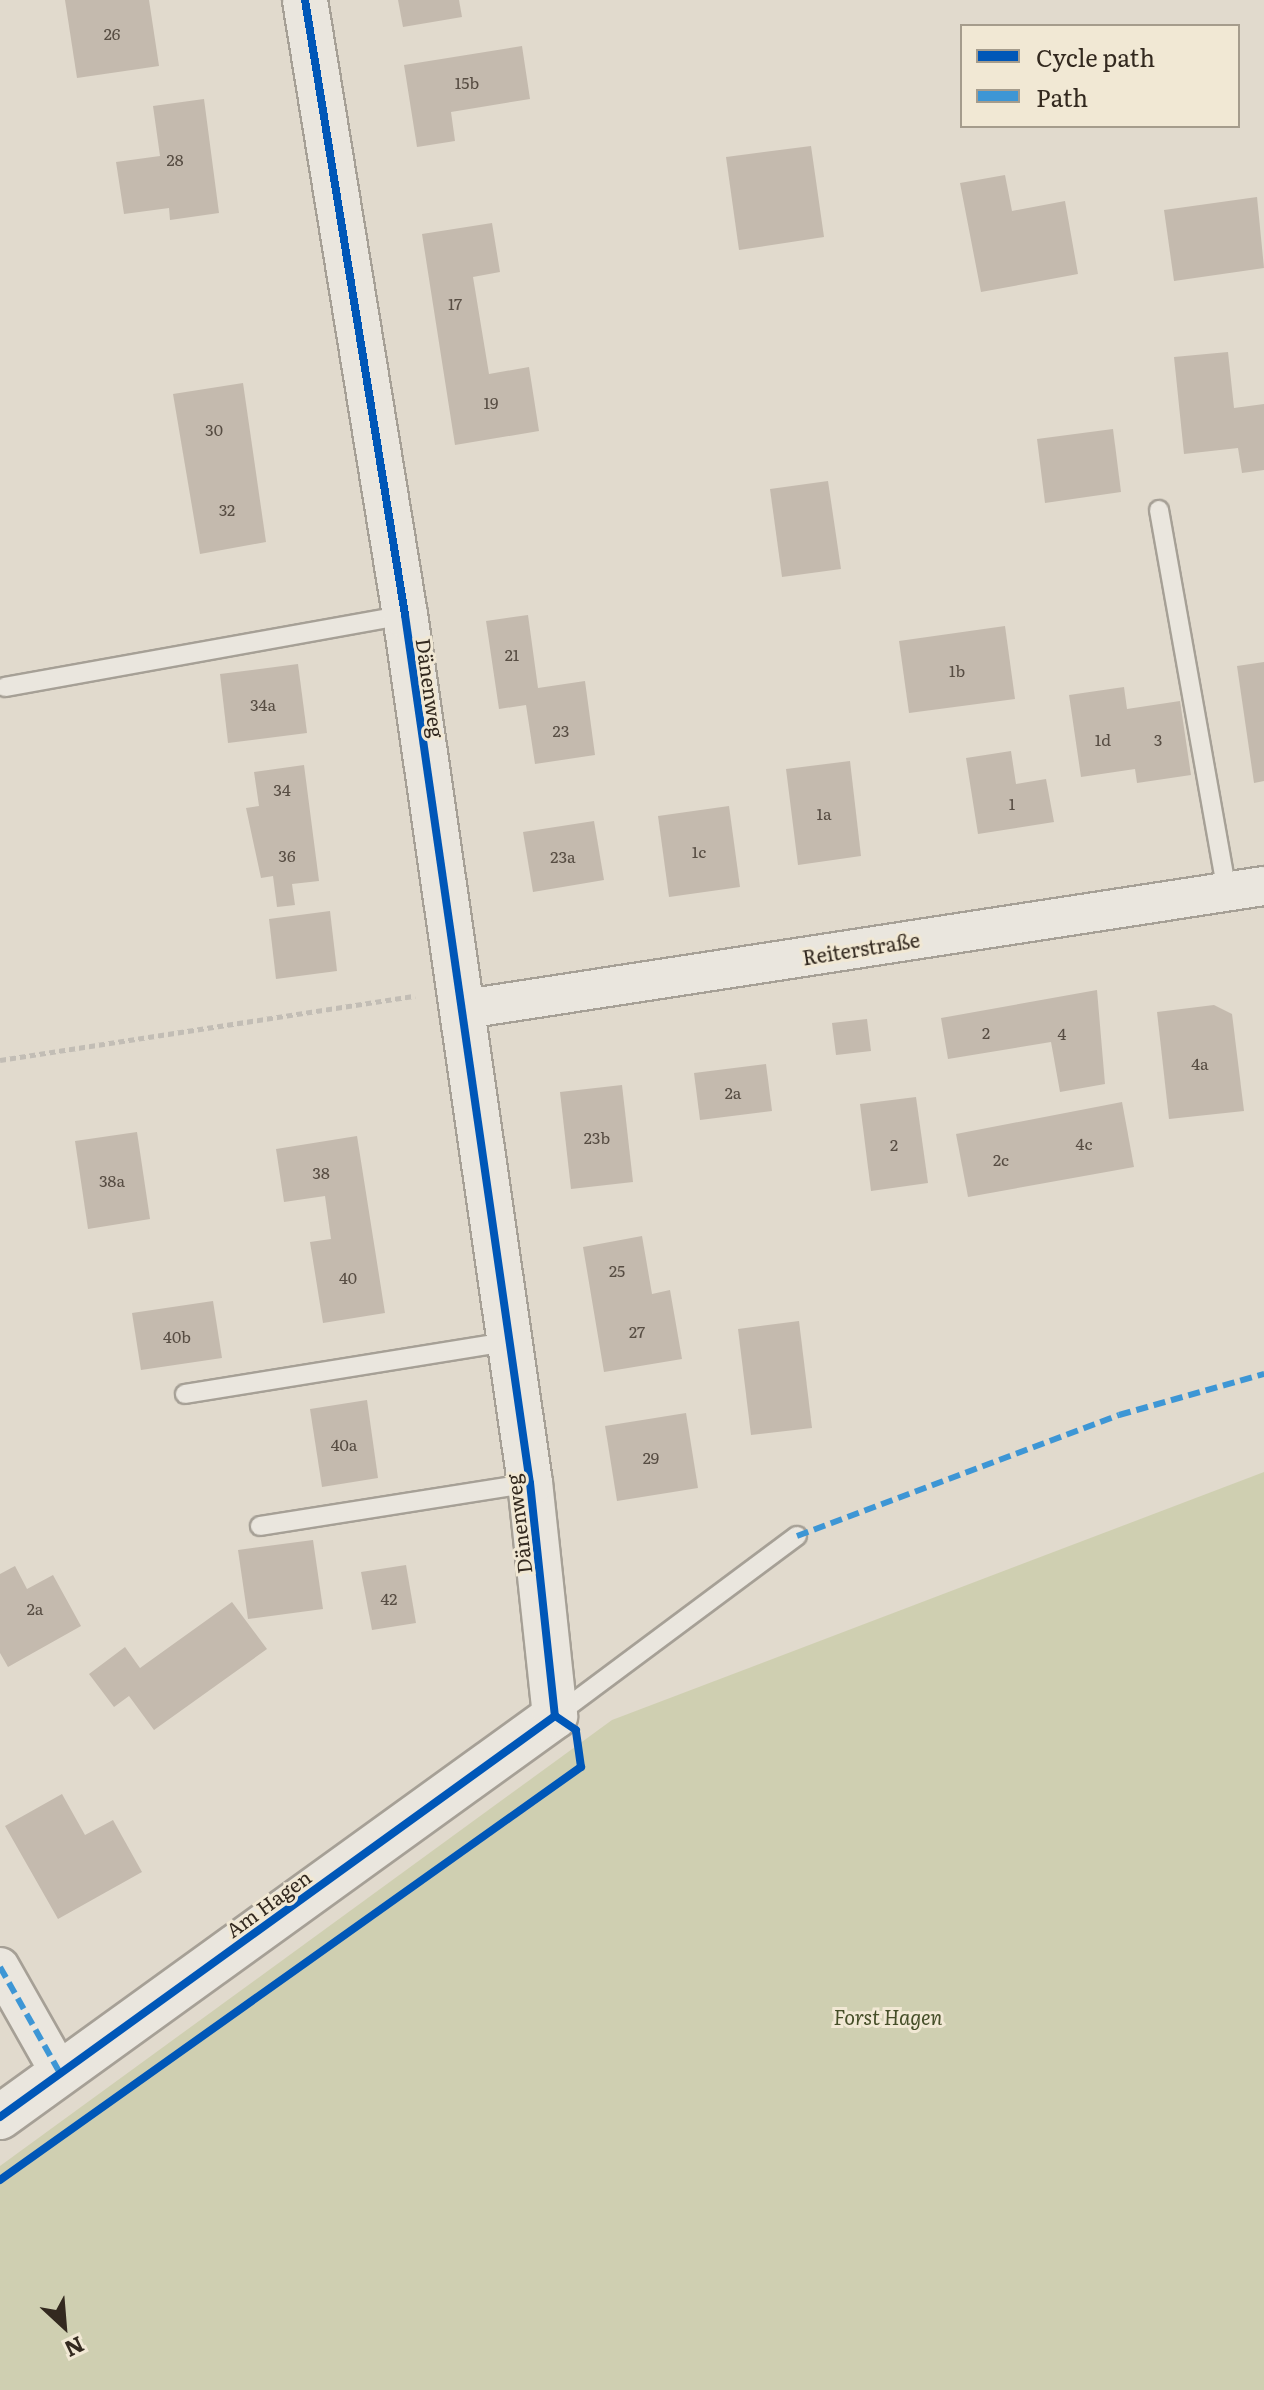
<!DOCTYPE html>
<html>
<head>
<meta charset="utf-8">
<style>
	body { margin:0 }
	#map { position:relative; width:1264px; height:2390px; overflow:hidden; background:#e1dacd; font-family:Literata,serif }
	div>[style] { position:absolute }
	.green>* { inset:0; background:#cfcfb1 }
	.building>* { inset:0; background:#c4baae }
	.path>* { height:5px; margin-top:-2.5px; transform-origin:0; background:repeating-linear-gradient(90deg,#c2bdb5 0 6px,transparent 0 10px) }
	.roads { filter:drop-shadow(2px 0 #a6a096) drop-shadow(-2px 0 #a6a096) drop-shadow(0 2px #a6a096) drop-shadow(0 -2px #a6a096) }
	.service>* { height:18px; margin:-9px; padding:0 9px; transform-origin:9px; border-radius:9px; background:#eae6de }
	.minor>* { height:38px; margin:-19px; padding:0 19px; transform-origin:19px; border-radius:19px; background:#eae6de }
	.tertiary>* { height:44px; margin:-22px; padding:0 22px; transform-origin:22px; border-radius:22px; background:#eae6de }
	.quiet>* { height:6px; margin-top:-3px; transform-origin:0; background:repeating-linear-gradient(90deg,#3d96d5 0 12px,transparent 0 18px) }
	.cycleway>* { height:8px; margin:-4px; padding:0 4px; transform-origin:4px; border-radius:4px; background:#0057b8 }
	span { translate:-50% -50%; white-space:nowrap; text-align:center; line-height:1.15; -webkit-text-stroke:6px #f1e8d4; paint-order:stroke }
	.number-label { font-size:16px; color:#574d43 }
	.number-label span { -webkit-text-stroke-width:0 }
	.street-label { font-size:20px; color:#33291f }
	.park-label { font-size:20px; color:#454e28; font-style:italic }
	.legend { position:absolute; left:960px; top:24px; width:280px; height:104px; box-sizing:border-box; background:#f1e8d4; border:2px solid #a59c8c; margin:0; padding:10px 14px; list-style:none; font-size:24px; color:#33291f }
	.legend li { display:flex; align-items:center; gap:16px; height:40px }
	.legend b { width:40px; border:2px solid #a59c8c }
	.north { position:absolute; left:24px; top:2286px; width:80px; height:80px; -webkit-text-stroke:6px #f1e8d4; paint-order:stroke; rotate:154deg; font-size:22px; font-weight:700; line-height:32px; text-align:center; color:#33291f }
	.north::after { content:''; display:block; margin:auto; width:28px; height:36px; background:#33291f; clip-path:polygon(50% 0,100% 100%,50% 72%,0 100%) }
</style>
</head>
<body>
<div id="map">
	<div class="green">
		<i style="clip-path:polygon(1264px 1472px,1264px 2390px,0 2390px,0 2166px,612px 1720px)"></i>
	</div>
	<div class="building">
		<i style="clip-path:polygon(65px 0,149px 0,159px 66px,77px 78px)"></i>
		<i style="clip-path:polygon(398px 0,459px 0,462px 17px,403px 27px)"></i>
		<i style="clip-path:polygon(522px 46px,530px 99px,451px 112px,455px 141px,417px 147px,404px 65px)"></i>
		<i style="clip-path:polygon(204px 99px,219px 213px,170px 220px,169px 208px,124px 214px,116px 162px,160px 156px,153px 106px)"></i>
		<i style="clip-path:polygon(811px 146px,824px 237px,739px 250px,726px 157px)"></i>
		<i style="clip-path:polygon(1005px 175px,1012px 211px,1065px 201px,1078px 274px,981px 292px,960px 183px)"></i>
		<i style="clip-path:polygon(1257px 197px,1264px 268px,1174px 281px,1164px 210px)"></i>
		<i style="clip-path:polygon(492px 223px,500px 272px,473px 277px,489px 374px,529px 367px,539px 431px,455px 445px,422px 234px)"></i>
		<i style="clip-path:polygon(1228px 352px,1234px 408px,1264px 404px,1264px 470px,1242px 473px,1238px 448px,1184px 454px,1174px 357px)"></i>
		<i style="clip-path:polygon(243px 383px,266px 542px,200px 554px,173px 394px)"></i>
		<i style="clip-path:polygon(1113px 429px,1121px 492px,1045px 503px,1037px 439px)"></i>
		<i style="clip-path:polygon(828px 481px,841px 569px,782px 577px,770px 489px)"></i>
		<i style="clip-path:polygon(528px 615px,538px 688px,585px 681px,595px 755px,535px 764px,526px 705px,499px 709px,486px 621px)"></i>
		<i style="clip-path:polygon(1005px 626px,1015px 699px,909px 713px,899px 641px)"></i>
		<i style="clip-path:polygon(1264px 662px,1264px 781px,1254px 783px,1237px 666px)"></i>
		<i style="clip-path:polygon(298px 664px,307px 733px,228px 743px,220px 674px)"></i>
		<i style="clip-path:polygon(1124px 687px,1127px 709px,1180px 701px,1191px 775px,1137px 783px,1135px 769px,1081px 777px,1069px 695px)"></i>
		<i style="clip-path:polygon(1011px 751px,1016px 784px,1046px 779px,1054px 822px,978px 834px,966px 758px)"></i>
		<i style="clip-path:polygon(850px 761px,861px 856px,798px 865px,786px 769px)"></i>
		<i style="clip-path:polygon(304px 765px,319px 881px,292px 884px,295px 905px,277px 907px,273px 876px,261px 878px,246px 808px,259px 806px,254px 772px)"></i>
		<i style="clip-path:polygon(729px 806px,740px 887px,669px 897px,658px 816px)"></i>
		<i style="clip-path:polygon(594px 821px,604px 880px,533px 892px,523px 832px)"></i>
		<i style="clip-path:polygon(330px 911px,337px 971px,276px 979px,269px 919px)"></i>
		<i style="clip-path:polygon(1097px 990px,1105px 1084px,1060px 1092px,1051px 1042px,948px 1059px,941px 1018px)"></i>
		<i style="clip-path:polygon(1214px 1005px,1232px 1014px,1244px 1111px,1169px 1119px,1157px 1012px)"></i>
		<i style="clip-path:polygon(867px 1019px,871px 1051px,836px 1055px,832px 1023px)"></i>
		<i style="clip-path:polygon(766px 1064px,772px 1111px,700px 1120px,694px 1073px)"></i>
		<i style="clip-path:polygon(622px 1085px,633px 1182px,571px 1189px,560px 1092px)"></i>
		<i style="clip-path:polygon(916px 1097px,928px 1183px,871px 1191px,860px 1104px)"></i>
		<i style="clip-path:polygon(1122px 1102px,1134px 1167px,968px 1197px,956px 1134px)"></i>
		<i style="clip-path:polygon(137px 1132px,150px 1219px,88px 1229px,75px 1141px)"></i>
		<i style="clip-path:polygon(357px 1136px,385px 1313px,323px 1323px,310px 1242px,331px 1239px,325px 1196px,284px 1202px,276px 1149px)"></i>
		<i style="clip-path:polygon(642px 1236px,652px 1294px,670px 1290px,682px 1359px,604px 1372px,583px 1247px)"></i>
		<i style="clip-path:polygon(213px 1301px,222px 1358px,141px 1370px,132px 1313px)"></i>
		<i style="clip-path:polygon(799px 1321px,812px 1428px,751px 1435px,738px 1329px)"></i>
		<i style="clip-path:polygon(367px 1400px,378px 1478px,322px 1487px,310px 1409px)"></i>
		<i style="clip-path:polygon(686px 1413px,698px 1488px,617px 1501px,605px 1426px)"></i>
		<i style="clip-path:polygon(313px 1540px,323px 1609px,248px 1619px,238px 1550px)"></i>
		<i style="clip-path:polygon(406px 1565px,416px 1623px,372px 1630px,361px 1572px)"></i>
		<i style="clip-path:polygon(15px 1566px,27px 1589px,53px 1575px,81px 1626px,8px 1667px,0 1653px,0 1574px)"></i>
		<i style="clip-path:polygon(232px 1602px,267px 1649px,154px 1730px,129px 1696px,114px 1707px,89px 1674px,125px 1647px,140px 1668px)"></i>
		<i style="clip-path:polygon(62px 1794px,85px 1835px,113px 1820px,142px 1872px,58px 1919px,5px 1826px)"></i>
	</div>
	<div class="path">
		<i style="left:0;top:1060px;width:420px;rotate:-8.8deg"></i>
		<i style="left:0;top:2180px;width:637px;rotate:-35.29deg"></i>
		<i style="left:520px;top:1812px;width:76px;rotate:-36.4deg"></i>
		<i style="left:581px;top:1767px;width:13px;rotate:-99deg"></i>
	</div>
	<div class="roads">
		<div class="service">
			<i style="left:1159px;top:510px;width:388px;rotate:79.9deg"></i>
			<i style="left:5px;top:687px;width:406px;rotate:-10.2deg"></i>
			<i style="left:185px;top:1394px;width:325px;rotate:-9.2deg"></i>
			<i style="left:260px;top:1526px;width:273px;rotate:-9deg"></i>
			<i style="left:558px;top:1714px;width:298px;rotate:-36.7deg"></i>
		</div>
		<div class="minor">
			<i style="left:459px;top:1010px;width:814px;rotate:-8.76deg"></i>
			<i style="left:0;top:1967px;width:122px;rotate:60.5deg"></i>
		</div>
		<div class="tertiary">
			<i style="left:0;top:2117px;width:685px;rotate:-35.85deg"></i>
			<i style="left:555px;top:1716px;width:234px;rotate:-96.1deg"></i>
			<i style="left:530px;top:1483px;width:877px;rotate:-98.19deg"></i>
			<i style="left:405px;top:615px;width:623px;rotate:-99.24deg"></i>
		</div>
	</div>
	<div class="quiet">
		<i style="left:797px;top:1536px;width:344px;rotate:-20.6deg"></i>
		<i style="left:1119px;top:1415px;width:151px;rotate:-15.8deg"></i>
		<i style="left:0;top:1967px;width:122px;rotate:60.5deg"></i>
	</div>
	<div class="cycleway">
		<i style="left:305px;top:0;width:623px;rotate:80.76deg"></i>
		<i style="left:405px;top:615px;width:877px;rotate:81.81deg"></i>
		<i style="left:530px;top:1483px;width:234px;rotate:83.9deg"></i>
		<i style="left:0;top:2117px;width:685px;rotate:-35.85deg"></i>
		<i style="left:0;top:2180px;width:713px;rotate:-35.41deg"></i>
		<i style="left:581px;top:1767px;width:37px;rotate:-98deg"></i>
		<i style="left:576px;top:1730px;width:25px;rotate:-146deg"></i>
	</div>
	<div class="number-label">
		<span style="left:112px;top:33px">26</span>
		<span style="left:467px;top:82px">15b</span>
		<span style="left:175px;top:159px">28</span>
		<span style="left:455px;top:303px">17</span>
		<span style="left:491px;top:402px">19</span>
		<span style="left:214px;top:429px">30</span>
		<span style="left:227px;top:509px">32</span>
		<span style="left:512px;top:654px">21</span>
		<span style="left:957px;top:670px">1b</span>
		<span style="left:263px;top:704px">34a</span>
		<span style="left:561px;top:730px">23</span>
		<span style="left:1103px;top:739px">1d</span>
		<span style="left:1158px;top:739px">3</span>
		<span style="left:282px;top:789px">34</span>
		<span style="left:1012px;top:803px">1</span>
		<span style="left:824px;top:813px">1a</span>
		<span style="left:699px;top:851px">1c</span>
		<span style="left:287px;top:855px">36</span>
		<span style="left:563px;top:856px">23a</span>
		<span style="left:986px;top:1032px">2</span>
		<span style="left:1062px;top:1033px">4</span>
		<span style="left:1200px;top:1063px">4a</span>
		<span style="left:733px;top:1092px">2a</span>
		<span style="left:597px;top:1137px">23b</span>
		<span style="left:1084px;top:1143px">4c</span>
		<span style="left:894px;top:1144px">2</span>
		<span style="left:1001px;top:1159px">2c</span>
		<span style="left:321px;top:1172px">38</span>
		<span style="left:112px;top:1180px">38a</span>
		<span style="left:617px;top:1270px">25</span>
		<span style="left:348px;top:1277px">40</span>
		<span style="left:637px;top:1331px">27</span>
		<span style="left:177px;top:1336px">40b</span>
		<span style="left:344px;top:1444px">40a</span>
		<span style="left:651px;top:1457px">29</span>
		<span style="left:389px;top:1598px">42</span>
		<span style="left:35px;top:1608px">2a</span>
	</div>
	<div class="street-label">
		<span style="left:431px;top:688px;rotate:82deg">Dänenweg</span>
		<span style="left:861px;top:948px;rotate:-9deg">Reiterstraße</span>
		<span style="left:518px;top:1524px;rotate:-97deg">Dänenweg</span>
		<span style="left:268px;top:1903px;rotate:-36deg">Am Hagen</span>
	</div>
	<div class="park-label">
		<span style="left:888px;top:2016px">Forst Hagen</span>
	</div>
	<ul class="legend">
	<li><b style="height:10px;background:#0057b8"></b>Cycle path</li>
	<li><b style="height:10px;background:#3d96d5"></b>Path</li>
	</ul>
	<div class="north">N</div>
</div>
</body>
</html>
